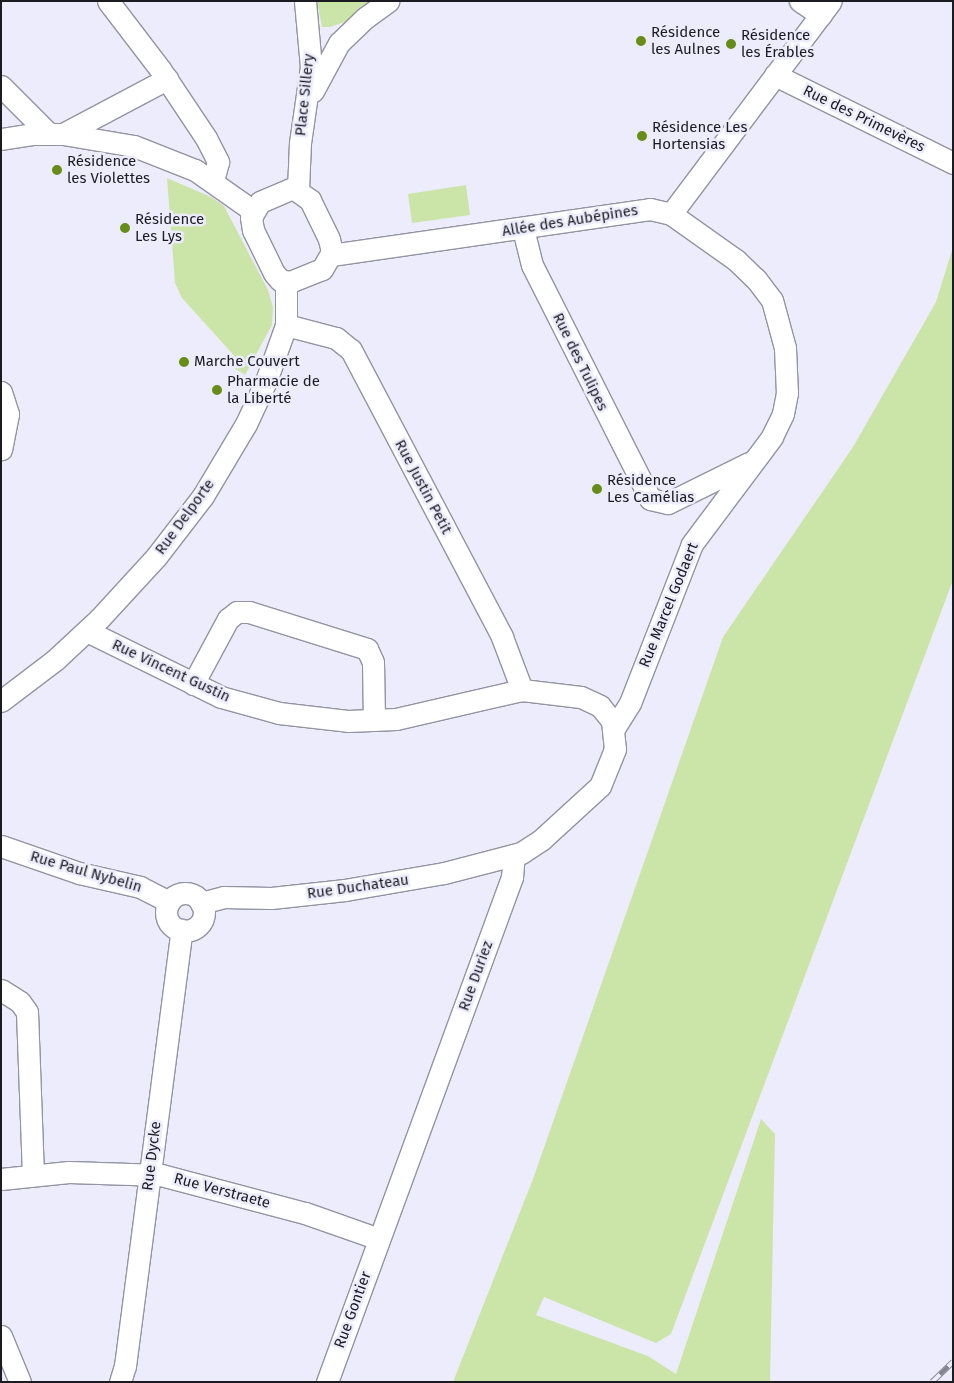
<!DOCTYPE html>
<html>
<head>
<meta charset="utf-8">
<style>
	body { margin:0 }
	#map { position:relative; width:954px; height:1383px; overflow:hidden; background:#ececfd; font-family:"Fira Sans",sans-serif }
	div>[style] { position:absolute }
	.green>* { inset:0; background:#cbe5a9 }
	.roads { filter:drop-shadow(1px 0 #9393a2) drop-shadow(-1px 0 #9393a2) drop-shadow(0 1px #9393a2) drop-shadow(0 -1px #9393a2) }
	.minor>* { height:21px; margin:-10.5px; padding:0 10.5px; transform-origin:10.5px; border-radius:10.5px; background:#fff }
	.minor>.ring { margin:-10.5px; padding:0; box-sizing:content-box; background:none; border:21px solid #fff; border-radius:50% }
	.rail>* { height:5.5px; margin-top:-2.75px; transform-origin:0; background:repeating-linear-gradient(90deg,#ececfd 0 11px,#84848f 0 22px); box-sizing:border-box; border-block:1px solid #84848f }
	.dots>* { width:14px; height:14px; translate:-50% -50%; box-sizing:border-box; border:2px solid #ececfd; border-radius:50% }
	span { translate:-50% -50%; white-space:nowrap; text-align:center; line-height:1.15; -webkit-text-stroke:5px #ececfd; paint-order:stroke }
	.poi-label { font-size:15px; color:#1b1b21 }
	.left { translate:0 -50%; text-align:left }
	.street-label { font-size:15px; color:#1b1b21 }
	.frame { position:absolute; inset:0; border:2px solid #1b1b21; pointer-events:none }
</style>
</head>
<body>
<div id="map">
	<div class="green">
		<i style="clip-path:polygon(317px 1px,373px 1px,348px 21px,330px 27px,322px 27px)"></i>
		<i style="clip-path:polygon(167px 178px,211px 197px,224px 206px,268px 290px,273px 307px,272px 325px,245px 375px,234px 368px,238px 360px,182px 298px,175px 283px)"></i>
		<i style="clip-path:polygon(466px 185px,470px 215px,412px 223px,408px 194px)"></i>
		<i style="clip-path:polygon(953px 247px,953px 580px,671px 1334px,656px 1343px,544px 1297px,536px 1315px,648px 1356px,676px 1374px,761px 1119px,775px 1134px,770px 1382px,453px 1382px,533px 1179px,723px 637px,853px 447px,936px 302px)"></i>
	</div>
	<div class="roads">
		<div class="minor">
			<i style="left:108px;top:1px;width:86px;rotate:52.6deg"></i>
			<i style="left:160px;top:69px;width:83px;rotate:56.3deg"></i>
			<i style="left:206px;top:138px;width:27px;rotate:63deg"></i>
			<i style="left:218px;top:162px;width:20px;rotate:105deg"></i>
			<i style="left:800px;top:1px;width:25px;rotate:34deg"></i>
			<i style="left:775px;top:75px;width:199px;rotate:26.3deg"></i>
			<i style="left:1px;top:86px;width:66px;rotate:45deg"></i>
			<i style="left:313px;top:91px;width:55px;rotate:-61.6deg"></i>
			<i style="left:339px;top:43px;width:36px;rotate:-44deg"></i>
			<i style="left:365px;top:18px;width:29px;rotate:-36deg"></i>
			<i style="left:63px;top:134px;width:118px;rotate:-27.9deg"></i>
			<i style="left:1px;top:139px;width:33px;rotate:-9deg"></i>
			<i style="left:34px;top:134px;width:29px"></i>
			<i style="left:63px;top:134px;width:72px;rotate:9.6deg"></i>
			<i style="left:134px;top:146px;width:66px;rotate:21.5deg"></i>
			<i style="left:195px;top:170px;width:70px;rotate:35.1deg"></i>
			<i style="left:293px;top:188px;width:21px;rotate:35deg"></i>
			<i style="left:310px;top:200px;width:43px;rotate:64deg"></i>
			<i style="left:329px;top:239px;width:13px;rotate:77deg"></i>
			<i style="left:332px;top:252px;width:20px;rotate:120deg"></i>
			<i style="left:322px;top:269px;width:35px;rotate:158deg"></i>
			<i style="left:290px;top:282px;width:10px;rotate:-169deg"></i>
			<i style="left:280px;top:280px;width:9px;rotate:-131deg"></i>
			<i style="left:274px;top:273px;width:48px;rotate:-116deg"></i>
			<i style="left:253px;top:230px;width:13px;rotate:-99deg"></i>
			<i style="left:251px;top:217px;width:17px;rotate:-59deg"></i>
			<i style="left:260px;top:202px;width:36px;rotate:-23deg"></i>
			<i style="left:298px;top:190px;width:47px;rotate:-87.6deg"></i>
			<i style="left:300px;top:143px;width:77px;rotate:-81.8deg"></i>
			<i style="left:311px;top:67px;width:66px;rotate:-95.2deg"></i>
			<i style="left:671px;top:214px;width:266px;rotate:-53.1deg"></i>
			<i style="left:523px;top:229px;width:37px;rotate:76deg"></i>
			<i style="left:532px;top:265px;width:262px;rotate:63.2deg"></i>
			<i style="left:650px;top:499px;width:18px;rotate:13deg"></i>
			<i style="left:668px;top:503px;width:90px;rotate:-26.3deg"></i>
			<i style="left:331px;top:255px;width:322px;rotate:-8.2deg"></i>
			<i style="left:650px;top:209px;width:22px;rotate:13deg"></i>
			<i style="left:671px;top:214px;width:80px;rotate:35.3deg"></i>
			<i style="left:736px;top:260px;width:28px;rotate:44deg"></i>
			<i style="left:756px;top:279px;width:26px;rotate:53deg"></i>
			<i style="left:772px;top:300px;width:50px;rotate:74.8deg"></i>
			<i style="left:785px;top:348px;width:45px;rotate:87.5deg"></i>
			<i style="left:787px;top:393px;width:21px;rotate:101deg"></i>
			<i style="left:783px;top:414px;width:25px;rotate:116deg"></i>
			<i style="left:772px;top:437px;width:134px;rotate:126.8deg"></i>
			<i style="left:692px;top:544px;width:171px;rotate:111.3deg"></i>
			<i style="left:630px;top:703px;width:28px;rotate:122deg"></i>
			<i style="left:286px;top:325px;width:52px;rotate:14.6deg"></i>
			<i style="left:336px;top:338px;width:19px;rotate:39deg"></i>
			<i style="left:351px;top:350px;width:324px;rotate:62.2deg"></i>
			<i style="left:502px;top:637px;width:57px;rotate:69.3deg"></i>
			<i style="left:1px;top:392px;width:23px;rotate:72deg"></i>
			<i style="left:8px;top:414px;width:36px;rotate:101deg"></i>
			<i style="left:87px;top:631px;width:149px;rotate:26.2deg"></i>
			<i style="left:221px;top:697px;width:60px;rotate:15.4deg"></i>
			<i style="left:279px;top:713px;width:69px;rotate:6.6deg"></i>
			<i style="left:348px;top:721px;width:48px;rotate:-2.4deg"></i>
			<i style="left:396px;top:719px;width:129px;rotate:-13deg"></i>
			<i style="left:522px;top:690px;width:59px;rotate:6.8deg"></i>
			<i style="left:581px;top:697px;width:21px;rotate:25deg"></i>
			<i style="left:600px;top:706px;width:19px;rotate:51deg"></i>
			<i style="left:612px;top:721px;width:28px;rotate:84deg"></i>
			<i style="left:615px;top:749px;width:40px;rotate:112deg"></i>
			<i style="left:600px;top:786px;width:80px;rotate:137.5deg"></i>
			<i style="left:541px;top:840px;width:24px;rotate:147deg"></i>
			<i style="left:521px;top:853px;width:80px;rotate:165.4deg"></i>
			<i style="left:444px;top:873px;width:100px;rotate:170.3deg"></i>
			<i style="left:345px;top:890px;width:74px;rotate:173.8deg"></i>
			<i style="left:271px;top:898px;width:47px;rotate:-178.8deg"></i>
			<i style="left:224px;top:897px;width:24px;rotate:165deg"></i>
			<i style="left:193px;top:684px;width:74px;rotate:-61.7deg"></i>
			<i style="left:228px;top:619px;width:11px;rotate:-38deg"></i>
			<i style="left:237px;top:612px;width:12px"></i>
			<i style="left:249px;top:612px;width:124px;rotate:17.4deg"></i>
			<i style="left:367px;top:649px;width:14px;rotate:65deg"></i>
			<i style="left:373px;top:662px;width:58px;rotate:89deg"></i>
			<i style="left:1px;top:701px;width:68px;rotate:-37.2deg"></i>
			<i style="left:55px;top:660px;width:60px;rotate:-43deg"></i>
			<i style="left:99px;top:619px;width:84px;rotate:-47.4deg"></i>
			<i style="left:156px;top:557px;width:77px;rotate:-52.4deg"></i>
			<i style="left:203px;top:496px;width:84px;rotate:-59.2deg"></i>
			<i style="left:246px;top:424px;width:47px;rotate:-65.1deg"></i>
			<i style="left:266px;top:381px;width:59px;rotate:-70.3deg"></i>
			<i style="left:286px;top:325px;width:43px;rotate:-90deg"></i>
			<i style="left:1px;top:846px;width:83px;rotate:19.1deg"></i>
			<i style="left:79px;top:873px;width:63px;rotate:12.9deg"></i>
			<i style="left:140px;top:887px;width:33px;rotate:27deg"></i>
			<i class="ring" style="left:166px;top:893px;width:17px;height:17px"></i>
			<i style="left:1px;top:990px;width:22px;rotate:32deg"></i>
			<i style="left:20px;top:1002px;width:12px;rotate:55deg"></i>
			<i style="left:27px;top:1012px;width:163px;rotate:87.9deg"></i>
			<i style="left:1px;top:1179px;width:68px;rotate:-5.9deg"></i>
			<i style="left:69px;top:1172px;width:92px;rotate:1.9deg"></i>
			<i style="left:161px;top:1175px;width:149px;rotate:14.8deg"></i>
			<i style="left:305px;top:1213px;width:78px;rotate:19.4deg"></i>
			<i style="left:1px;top:1336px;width:50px;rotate:67.6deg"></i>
			<i style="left:120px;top:1382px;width:17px;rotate:-73deg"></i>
			<i style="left:125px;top:1366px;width:440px;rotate:-82.6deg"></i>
			<i style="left:327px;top:1382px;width:538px;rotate:-69.88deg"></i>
			<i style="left:512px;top:877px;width:22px;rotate:-85deg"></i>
		</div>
	</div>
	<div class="rail">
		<i style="left:932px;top:1382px;width:29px;rotate:-44deg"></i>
	</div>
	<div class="dots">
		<i style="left:641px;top:41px;background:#678d19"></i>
		<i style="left:731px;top:44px;background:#678d19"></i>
		<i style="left:642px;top:136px;background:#678d19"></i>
		<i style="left:57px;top:170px;background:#678d19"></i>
		<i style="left:125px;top:228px;background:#678d19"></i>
		<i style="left:184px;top:362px;background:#678d19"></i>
		<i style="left:217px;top:390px;background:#678d19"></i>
		<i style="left:597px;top:489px;background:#678d19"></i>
	</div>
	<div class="poi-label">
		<span class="left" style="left:651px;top:41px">Résidence<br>les Aulnes</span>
		<span class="left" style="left:741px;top:44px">Résidence<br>les Érables</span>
		<span class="left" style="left:652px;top:136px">Résidence Les<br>Hortensias</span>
		<span class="left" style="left:67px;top:170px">Résidence<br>les Violettes</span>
		<span class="left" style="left:135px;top:228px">Résidence<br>Les Lys</span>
		<span class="left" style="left:194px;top:362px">Marche Couvert</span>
		<span class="left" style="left:227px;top:390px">Pharmacie de<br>la Liberté</span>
		<span class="left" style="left:607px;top:489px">Résidence<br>Les Camélias</span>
	</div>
	<div class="street-label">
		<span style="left:305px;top:95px;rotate:-84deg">Place Sillery</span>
		<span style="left:864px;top:119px;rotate:26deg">Rue des Primevères</span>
		<span style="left:570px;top:221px;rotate:-9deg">Allée des Aubépines</span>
		<span style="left:580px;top:362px;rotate:64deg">Rue des Tulipes</span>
		<span style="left:423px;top:487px;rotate:62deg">Rue Justin Petit</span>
		<span style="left:185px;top:517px;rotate:-54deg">Rue Delporte</span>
		<span style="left:669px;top:605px;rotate:-68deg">Rue Marcel Godaert</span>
		<span style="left:171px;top:671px;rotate:25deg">Rue Vincent Gustin</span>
		<span style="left:86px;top:872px;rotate:16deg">Rue Paul Nybelin</span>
		<span style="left:358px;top:887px;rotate:-8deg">Rue Duchateau</span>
		<span style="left:476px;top:976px;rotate:-70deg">Rue Duriez</span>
		<span style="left:152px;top:1156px;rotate:-83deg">Rue Dycke</span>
		<span style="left:222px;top:1191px;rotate:15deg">Rue Verstraete</span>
		<span style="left:353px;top:1310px;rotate:-70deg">Rue Gontier</span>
	</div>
	<div class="frame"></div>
</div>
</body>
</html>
